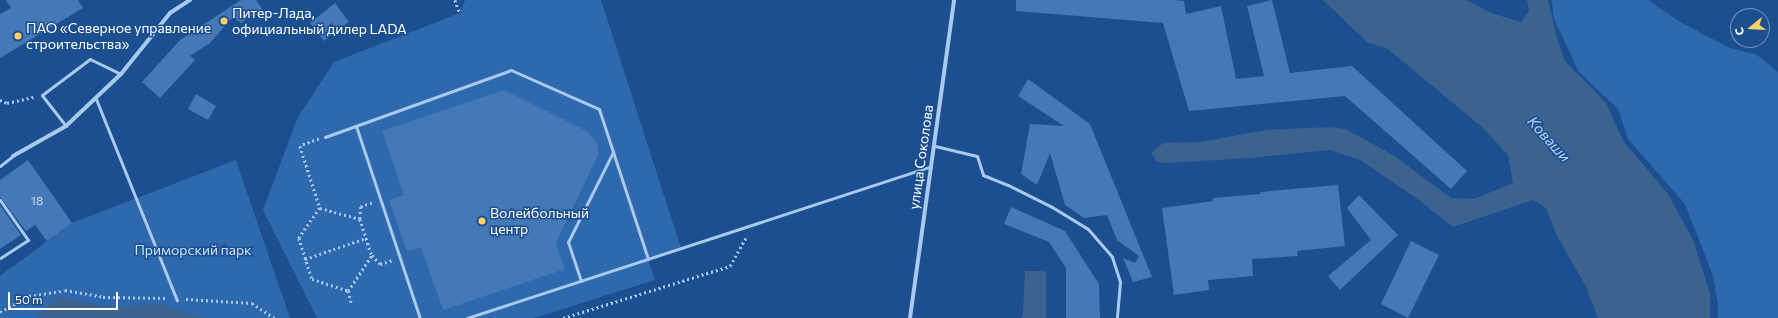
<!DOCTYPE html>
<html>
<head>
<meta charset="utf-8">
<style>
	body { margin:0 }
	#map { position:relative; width:1778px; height:318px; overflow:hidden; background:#1b4f8f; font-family:Commissioner,sans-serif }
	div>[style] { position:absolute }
	.green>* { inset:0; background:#2e69ad }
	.water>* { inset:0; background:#3c6290 }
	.building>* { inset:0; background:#4478b7 }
	.path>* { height:2.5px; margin-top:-1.25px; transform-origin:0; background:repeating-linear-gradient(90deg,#a9c9ee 0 2px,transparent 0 5px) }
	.lane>* { height:3px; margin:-1.5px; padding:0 1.5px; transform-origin:1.5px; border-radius:1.5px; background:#a9c9ee }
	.street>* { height:4px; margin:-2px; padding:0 2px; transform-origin:2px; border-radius:2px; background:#a9c9ee }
	.dots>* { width:11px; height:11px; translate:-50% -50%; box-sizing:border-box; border:2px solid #1b4f8f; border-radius:50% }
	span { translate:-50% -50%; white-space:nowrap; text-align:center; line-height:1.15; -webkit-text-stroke:3px #1b4f8f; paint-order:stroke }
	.number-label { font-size:12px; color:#d0dded }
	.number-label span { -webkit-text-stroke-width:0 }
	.poi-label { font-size:14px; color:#fff }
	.left { translate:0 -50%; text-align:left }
	.street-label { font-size:14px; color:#fff }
	.park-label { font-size:14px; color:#cfe3fa }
	.water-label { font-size:15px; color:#b5d3f5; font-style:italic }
	.north { position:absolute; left:1730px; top:8px; width:40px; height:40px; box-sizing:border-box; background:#1b4f8f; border:1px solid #7695bc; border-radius:50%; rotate:252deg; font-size:11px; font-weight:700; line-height:16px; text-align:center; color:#fff }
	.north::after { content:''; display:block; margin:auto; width:14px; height:18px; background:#ffd166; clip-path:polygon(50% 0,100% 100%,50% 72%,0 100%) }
	.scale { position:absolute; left:8px; top:292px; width:110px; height:18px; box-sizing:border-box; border:2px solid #fff; border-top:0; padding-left:5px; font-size:12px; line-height:14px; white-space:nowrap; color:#fff; -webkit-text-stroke:3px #1b4f8f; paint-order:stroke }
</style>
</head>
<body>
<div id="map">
	<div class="green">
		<i style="clip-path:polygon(465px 0,601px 0,681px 248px,648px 259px,655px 280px,534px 318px,317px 318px,263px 210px,298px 117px,334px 62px,460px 13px)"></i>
		<i style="clip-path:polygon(1552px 0,1648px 0,1680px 22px,1728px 47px,1757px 55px,1778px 72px,1778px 318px,1718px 318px,1718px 305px,1713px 276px,1685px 204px,1628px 139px,1618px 109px,1579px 72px,1554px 19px)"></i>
		<i style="clip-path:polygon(236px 160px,290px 318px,0 318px,0 276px,72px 223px)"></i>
	</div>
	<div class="water">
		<i style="clip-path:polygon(1323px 0,1467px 0,1491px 13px,1521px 22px,1529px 11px,1527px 0,1548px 0,1557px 38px,1565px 61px,1606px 103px,1624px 142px,1668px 194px,1694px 242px,1710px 294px,1710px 318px,1598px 318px,1585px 285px,1556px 234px,1546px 208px,1533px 200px,1453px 227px,1419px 200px,1360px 160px,1330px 150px,1250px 158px,1168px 163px,1157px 162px,1151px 153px,1163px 143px,1200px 142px,1266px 130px,1331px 127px,1345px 129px,1393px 155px,1451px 198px,1474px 199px,1513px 183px,1508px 155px,1483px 128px,1388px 49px,1367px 42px)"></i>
		<i style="clip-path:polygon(1025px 271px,1046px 271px,1046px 318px,1021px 318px,1023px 314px)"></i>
		<i style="clip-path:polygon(58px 297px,112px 308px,161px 304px,204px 318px,35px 318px)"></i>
	</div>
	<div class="building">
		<i style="clip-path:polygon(6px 0,78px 0,83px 8px,0 58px,0 14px,11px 8px)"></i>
		<i style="clip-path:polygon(241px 0,256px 0,262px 9px,241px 23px,233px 17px,210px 43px,190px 56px,195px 60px,160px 98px,142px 82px,180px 40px)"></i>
		<i style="clip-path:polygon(1016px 0,1174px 0,1184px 1px,1186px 14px,1221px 6px,1236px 79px,1264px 76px,1247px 6px,1272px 0,1290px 73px,1352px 66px,1467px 171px,1451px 189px,1345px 96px,1189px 111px,1163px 23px,1016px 11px)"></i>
		<i style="clip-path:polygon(335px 3px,349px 22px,324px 41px,310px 23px)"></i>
		<i style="clip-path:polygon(1028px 79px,1090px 124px,1152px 277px,1133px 282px,1123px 258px,1135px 263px,1139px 256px,1117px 240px,1107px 215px,1084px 218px,1065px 205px,1050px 153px,1037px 185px,1021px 174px,1030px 124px,1064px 126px,1018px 96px)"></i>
		<i style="clip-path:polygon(504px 90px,587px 131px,598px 144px,598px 155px,556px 243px,565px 269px,443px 310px,421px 247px,407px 251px,389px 200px,404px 195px,382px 131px)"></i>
		<i style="clip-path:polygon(196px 94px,216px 106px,208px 120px,188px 109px)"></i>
		<i style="clip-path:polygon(28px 160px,72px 223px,47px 241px,35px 225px,26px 231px,0 197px,0 180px)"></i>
		<i style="clip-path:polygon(1338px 185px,1345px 246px,1297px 251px,1298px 256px,1252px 259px,1253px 276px,1208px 280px,1209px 290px,1174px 295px,1162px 208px,1213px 201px,1213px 198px,1261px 194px,1260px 192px)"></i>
		<i style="clip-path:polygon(1359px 195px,1398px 235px,1340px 290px,1328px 276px,1371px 240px,1347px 208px)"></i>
		<i style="clip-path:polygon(0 205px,21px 235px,0 249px)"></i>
		<i style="clip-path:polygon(1011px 207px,1065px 231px,1099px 284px,1100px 318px,1066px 318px,1066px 268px,1049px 242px,1004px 224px)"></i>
		<i style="clip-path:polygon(1411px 241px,1439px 255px,1408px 318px,1381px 304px)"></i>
	</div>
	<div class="path">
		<i style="left:455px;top:0;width:14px;rotate:69deg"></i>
		<i style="left:0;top:100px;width:8px;rotate:23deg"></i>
		<i style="left:7px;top:103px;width:28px;rotate:-13deg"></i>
		<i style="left:319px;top:139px;width:20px;rotate:160deg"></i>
		<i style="left:300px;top:146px;width:65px;rotate:72.1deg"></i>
		<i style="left:372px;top:203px;width:12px;rotate:160deg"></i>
		<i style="left:361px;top:207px;width:12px;rotate:95deg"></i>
		<i style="left:360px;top:219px;width:38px;rotate:72deg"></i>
		<i style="left:372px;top:255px;width:12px;rotate:48deg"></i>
		<i style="left:380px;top:264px;width:13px;rotate:-18deg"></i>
		<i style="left:320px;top:208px;width:37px;rotate:125deg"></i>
		<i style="left:299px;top:238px;width:43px;rotate:72.4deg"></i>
		<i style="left:312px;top:279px;width:38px;rotate:18deg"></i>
		<i style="left:320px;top:208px;width:41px;rotate:15.4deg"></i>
		<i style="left:305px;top:259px;width:65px;rotate:-19deg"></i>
		<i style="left:348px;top:291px;width:43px;rotate:-56.3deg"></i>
		<i style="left:348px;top:291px;width:14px;rotate:73deg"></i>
		<i style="left:186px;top:299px;width:66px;rotate:3.5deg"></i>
		<i style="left:252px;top:303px;width:27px;rotate:34deg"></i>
		<i style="left:0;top:312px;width:33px;rotate:-29deg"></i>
		<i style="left:29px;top:296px;width:36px;rotate:-9deg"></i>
		<i style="left:65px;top:290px;width:39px;rotate:10deg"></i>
		<i style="left:103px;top:297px;width:64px;rotate:0.9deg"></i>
		<i style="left:563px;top:318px;width:175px;rotate:-17.3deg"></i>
		<i style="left:730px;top:266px;width:35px;rotate:-61deg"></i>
	</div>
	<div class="lane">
		<i style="left:96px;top:99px;width:217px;rotate:68.1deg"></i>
		<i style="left:66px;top:126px;width:39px;rotate:-128deg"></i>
		<i style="left:42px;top:95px;width:60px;rotate:-36.9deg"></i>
		<i style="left:90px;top:59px;width:34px;rotate:26deg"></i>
		<i style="left:356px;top:126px;width:202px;rotate:71.6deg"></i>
		<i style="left:325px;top:137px;width:198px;rotate:-19.8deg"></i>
		<i style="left:511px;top:70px;width:96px;rotate:23.9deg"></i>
		<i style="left:599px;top:109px;width:158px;rotate:71.9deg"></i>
		<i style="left:935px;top:146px;width:43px;rotate:13.4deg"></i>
		<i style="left:977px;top:156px;width:20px;rotate:72deg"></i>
		<i style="left:983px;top:175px;width:27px;rotate:22deg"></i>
		<i style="left:1008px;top:185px;width:49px;rotate:26.6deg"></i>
		<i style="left:1052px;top:207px;width:42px;rotate:31.4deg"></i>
		<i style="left:1088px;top:229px;width:37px;rotate:49deg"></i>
		<i style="left:1112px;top:257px;width:26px;rotate:72deg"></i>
		<i style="left:1120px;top:282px;width:36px;rotate:95deg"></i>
		<i style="left:0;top:166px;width:16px;rotate:-38deg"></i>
		<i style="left:0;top:200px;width:49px;rotate:55deg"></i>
		<i style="left:28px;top:240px;width:33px;rotate:147deg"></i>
		<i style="left:581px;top:281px;width:41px;rotate:-108.4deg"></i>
		<i style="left:568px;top:242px;width:101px;rotate:-63.4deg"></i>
		<i style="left:467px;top:318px;width:488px;rotate:-18.1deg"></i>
	</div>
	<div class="street">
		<i style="left:13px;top:156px;width:61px;rotate:-29.5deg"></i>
		<i style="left:66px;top:126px;width:76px;rotate:-43.4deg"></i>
		<i style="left:121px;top:74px;width:78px;rotate:-51.2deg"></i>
		<i style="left:170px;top:13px;width:24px;rotate:-33deg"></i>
		<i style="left:910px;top:318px;width:321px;rotate:-82.1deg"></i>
	</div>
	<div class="dots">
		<i style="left:224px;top:21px;background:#ffd166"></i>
		<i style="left:18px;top:36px;background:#ffd166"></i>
		<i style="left:482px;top:221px;background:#ffd166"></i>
	</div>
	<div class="number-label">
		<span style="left:37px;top:201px">18</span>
	</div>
	<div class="poi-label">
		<span class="left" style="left:232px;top:21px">Питер-Лада,<br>официальный дилер LADA</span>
		<span class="left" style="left:26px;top:36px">ПАО «Северное управление<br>строительства»</span>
		<span class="left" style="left:490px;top:221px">Волейбольный<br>центр</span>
	</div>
	<div class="street-label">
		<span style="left:921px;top:157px;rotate:-82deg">улица Соколова</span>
	</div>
	<div class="park-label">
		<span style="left:193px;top:250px">Приморский парк</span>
	</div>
	<div class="water-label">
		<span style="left:1549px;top:139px;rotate:48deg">Коваши</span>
	</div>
	<div class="north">С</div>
	<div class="scale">50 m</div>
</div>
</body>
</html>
